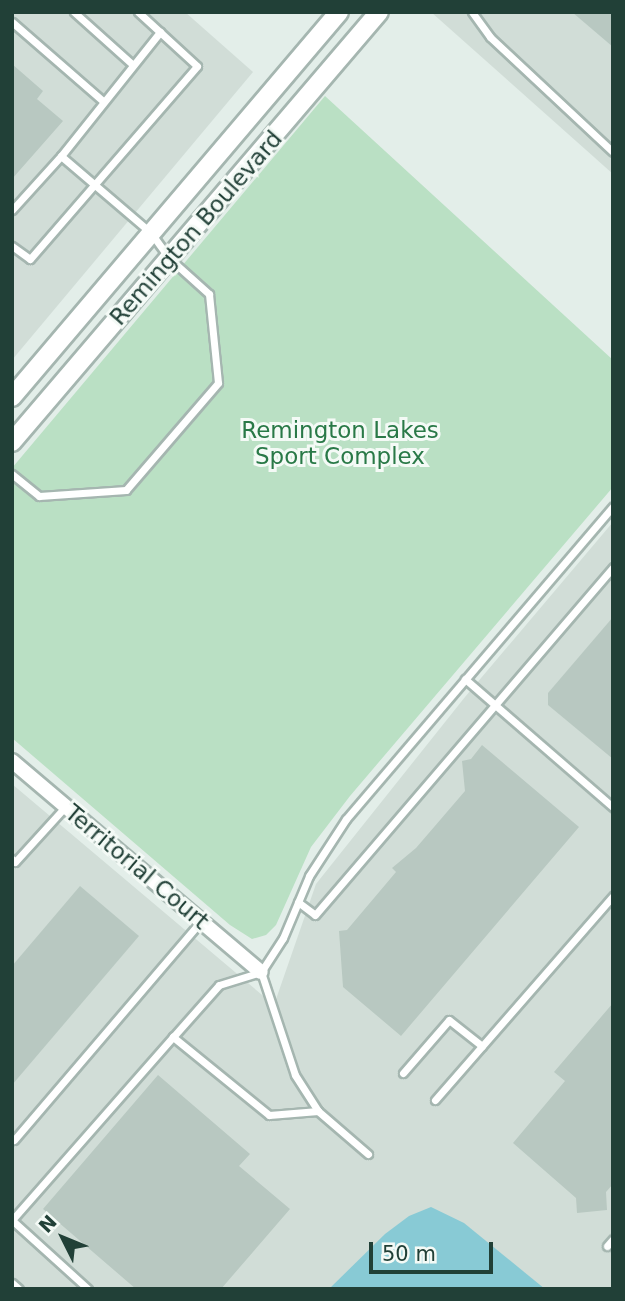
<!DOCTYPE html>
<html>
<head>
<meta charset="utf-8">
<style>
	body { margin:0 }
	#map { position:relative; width:625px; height:1301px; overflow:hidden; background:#e3eee9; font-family:"DejaVu Sans",sans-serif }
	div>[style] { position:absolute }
	.built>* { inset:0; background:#d1ddd7 }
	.green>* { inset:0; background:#bae0c4 }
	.water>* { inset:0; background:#88cad5 }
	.building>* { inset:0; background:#b8c8c1 }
	.roads { filter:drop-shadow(2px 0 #a5b6b0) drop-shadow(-2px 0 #a5b6b0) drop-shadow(0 2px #a5b6b0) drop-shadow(0 -2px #a5b6b0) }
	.service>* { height:7px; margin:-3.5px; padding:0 3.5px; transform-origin:3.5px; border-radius:3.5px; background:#fff }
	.minor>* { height:14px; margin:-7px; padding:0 7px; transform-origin:7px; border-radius:7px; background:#fff }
	.tertiary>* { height:18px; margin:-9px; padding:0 9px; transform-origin:9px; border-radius:9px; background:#fff }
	span { translate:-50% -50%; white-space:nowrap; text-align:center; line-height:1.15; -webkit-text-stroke:6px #f4faf6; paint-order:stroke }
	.street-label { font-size:23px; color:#214037 }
	.park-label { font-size:23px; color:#297947 }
	.frame { position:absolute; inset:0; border:14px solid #214037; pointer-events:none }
	.north { position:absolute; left:28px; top:1203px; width:70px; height:70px; -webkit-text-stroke:5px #f4faf6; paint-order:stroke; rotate:313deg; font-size:19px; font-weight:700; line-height:28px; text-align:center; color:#214037 }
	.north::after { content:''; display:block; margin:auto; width:24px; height:32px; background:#214037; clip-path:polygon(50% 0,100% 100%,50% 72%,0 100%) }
	.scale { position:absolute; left:369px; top:1242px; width:124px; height:32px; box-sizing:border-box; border:4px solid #214037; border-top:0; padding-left:9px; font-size:21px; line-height:24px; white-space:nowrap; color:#214037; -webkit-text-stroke:5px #f4faf6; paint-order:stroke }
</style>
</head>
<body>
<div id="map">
	<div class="built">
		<i style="clip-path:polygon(12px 12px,185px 12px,253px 72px,12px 360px)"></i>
		<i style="clip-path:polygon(431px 12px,613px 12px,613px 174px)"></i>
		<i style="clip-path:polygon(613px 522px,613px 1289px,12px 1289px,12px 784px,274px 1005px,316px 884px,465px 697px)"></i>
	</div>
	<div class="green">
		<i style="clip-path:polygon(325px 96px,613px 360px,613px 487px,350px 796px,311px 847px,276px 925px,266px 935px,252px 939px,230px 925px,12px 738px,12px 468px)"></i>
	</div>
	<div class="water">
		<i style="clip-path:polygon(431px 1207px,464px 1223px,545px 1289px,329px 1289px,385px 1234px,409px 1216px)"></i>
	</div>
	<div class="building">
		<i style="clip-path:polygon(572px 12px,613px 12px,613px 47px)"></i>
		<i style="clip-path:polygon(12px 64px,43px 91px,37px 99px,63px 121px,12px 179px)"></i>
		<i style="clip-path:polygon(613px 617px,613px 759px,548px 705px,548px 693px)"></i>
		<i style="clip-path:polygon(482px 745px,579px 827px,401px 1036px,343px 987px,339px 931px,347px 930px,396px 872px,392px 868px,416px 848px,465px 791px,462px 761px,471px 759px)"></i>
		<i style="clip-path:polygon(80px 886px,139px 936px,12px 1085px,12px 966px)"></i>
		<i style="clip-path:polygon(613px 1003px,613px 1184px,606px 1192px,607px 1210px,577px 1213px,576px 1198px,513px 1143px,565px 1081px,554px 1072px)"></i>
		<i style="clip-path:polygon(158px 1075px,250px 1154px,239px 1166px,290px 1209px,221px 1289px,136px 1289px,43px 1209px)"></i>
	</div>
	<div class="roads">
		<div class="service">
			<i style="left:74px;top:12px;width:79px;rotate:41.9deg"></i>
			<i style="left:472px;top:12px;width:31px;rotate:54deg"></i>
			<i style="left:490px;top:37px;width:168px;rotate:43.1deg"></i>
			<i style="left:12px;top:22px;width:121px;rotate:41deg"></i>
			<i style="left:61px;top:156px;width:159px;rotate:-51.4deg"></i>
			<i style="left:12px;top:210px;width:73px;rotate:-47.8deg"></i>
			<i style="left:61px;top:156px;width:118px;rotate:40.5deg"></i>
			<i style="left:151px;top:233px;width:31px;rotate:54deg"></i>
			<i style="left:169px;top:258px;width:54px;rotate:42deg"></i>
			<i style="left:209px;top:294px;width:89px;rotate:84.2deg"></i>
			<i style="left:218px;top:383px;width:141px;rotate:130.7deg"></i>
			<i style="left:126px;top:490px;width:87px;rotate:176.1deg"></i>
			<i style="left:39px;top:496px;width:35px;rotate:-141deg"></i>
			<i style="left:12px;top:246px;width:22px;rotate:36deg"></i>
			<i style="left:30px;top:259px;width:255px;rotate:-49.1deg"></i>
			<i style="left:197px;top:66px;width:80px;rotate:-137.5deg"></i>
			<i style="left:465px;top:679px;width:196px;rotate:40.9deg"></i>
			<i style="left:12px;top:859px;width:4px;rotate:45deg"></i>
			<i style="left:15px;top:862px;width:74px;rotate:-47.7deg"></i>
			<i style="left:298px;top:902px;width:21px;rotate:37deg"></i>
			<i style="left:315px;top:915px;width:458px;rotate:-49.4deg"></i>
			<i style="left:261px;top:972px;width:108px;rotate:71.7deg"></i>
			<i style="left:295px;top:1075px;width:43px;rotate:57.4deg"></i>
			<i style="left:318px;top:1111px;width:66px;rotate:40.7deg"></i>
			<i style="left:403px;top:1073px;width:70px;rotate:-49deg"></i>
			<i style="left:449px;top:1020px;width:42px;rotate:38.2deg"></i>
			<i style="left:435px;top:1100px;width:271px;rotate:-48.9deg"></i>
			<i style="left:318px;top:1111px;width:49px;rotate:175.3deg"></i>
			<i style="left:269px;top:1115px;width:124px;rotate:-140.9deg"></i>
			<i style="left:173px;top:1037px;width:69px;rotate:-48.5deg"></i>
			<i style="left:219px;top:985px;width:44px;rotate:-17.2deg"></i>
			<i style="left:261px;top:972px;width:40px;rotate:-57.1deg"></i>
			<i style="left:283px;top:938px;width:67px;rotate:-67.2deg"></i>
			<i style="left:309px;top:876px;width:68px;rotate:-57deg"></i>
			<i style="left:346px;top:819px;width:411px;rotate:-49.5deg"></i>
			<i style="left:14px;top:1140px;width:288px;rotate:-49.5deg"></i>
			<i style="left:607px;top:1246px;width:9px;rotate:-49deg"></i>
			<i style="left:12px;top:1283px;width:9px;rotate:41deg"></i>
			<i style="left:88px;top:1289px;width:103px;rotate:-137.8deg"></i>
			<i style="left:12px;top:1220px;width:244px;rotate:-48.7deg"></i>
		</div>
		<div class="minor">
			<i style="left:12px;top:761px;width:326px;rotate:40.3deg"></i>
		</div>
		<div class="tertiary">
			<i style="left:12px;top:397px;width:505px;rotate:-49.66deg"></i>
			<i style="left:12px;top:442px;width:565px;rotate:-49.52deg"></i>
		</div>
	</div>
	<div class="street-label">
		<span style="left:196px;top:228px;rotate:-49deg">Remington Boulevard</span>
		<span style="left:137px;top:867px;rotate:40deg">Territorial Court</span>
	</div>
	<div class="park-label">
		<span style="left:340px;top:443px">Remington Lakes<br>Sport Complex</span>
	</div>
	<div class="frame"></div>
	<div class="north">N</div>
	<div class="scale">50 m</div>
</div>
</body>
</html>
